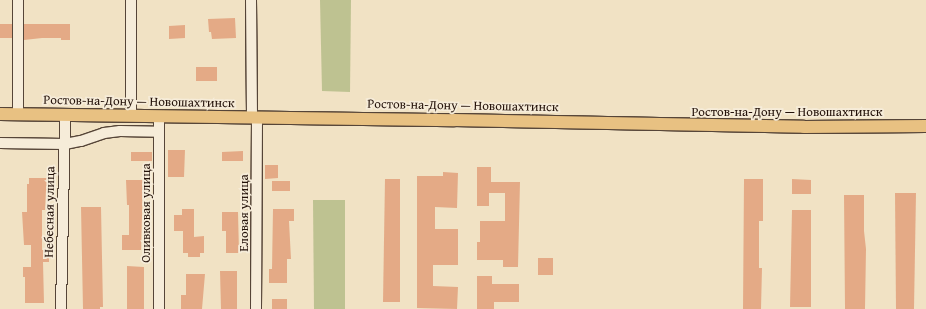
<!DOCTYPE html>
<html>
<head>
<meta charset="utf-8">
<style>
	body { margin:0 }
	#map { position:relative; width:926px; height:309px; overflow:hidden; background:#f1e2c4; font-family:"Gentium Book Plus",serif }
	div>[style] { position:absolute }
	.green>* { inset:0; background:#bec291 }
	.building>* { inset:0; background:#e4aa86 }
	.roads { filter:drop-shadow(1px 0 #564538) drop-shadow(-1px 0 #564538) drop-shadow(0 1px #564538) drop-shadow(0 -1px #564538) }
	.minor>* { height:10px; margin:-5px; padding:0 5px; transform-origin:5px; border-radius:5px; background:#f6ecd9 }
	.major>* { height:12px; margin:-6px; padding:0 6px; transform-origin:6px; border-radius:6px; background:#e8c182 }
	span { translate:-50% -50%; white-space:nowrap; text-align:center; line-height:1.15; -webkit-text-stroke:3.5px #f6ecd9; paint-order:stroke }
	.street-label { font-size:13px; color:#231109 }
</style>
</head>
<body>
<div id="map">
	<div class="green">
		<i style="clip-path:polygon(320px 0,351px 0,350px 92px,322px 91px)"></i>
		<i style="clip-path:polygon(313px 200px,345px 200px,345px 309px,314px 309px)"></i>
	</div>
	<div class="building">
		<i style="clip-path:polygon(235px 18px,236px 38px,212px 39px,211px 32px,209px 32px,208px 19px)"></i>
		<i style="clip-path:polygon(0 24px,12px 24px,12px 38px,0 38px)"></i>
		<i style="clip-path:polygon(24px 24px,70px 24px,70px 40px,61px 40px,61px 38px,42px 38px,24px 40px)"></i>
		<i style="clip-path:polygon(185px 25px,185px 38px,169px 39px,169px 26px)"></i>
		<i style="clip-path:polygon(196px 67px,217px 67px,217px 81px,196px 81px)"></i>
		<i style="clip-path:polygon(168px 150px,185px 150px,184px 177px,168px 177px)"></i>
		<i style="clip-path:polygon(243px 151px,243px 161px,222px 161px,222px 152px)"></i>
		<i style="clip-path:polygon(131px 152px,152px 152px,152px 161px,131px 161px)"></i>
		<i style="clip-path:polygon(265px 165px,278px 165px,278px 178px,265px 179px)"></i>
		<i style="clip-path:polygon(477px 167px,491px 167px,491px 182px,520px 182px,518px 267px,503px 267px,503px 260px,477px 260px,477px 242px,480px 242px,480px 221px,505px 221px,505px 193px,489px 193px,489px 206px,477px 206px)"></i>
		<i style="clip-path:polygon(443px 172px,458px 173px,457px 208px,435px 207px,435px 229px,458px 229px,458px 265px,433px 265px,433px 286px,458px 287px,457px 309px,417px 308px,417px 176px,443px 176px)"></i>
		<i style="clip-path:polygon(29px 178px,48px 178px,48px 190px,46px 190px,45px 210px,42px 210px,42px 250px,49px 250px,49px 262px,43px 262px,44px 303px,25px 303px,25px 277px,23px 277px,23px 267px,31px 267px,31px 245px,24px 245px,22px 212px,27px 212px,27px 184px,29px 184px)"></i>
		<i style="clip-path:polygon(385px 179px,400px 179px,400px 302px,383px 302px)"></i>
		<i style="clip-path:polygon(744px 179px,763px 179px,763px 221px,759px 221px,759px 268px,762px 268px,761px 309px,743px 309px)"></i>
		<i style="clip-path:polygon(792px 179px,811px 180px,811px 194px,792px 194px)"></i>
		<i style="clip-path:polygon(126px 180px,143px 180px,141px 250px,122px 250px,122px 235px,129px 235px,129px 205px,127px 205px)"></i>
		<i style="clip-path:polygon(272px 181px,290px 181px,290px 191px,272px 191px)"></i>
		<i style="clip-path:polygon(895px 193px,916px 193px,914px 309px,896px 309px)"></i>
		<i style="clip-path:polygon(844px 195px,864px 195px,864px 231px,866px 249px,865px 309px,845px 309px)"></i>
		<i style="clip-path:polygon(81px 207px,101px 207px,103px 307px,100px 307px,100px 309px,83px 309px)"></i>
		<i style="clip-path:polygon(182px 209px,194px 209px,194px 237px,204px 236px,204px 253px,200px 253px,200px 257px,188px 257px,188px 253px,183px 253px,183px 231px,174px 231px,174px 215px,182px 215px)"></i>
		<i style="clip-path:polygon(273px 209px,294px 209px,294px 221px,289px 221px,291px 259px,287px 259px,287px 283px,269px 283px,269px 269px,272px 269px)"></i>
		<i style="clip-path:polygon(792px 210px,811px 210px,811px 307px,790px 307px)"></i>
		<i style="clip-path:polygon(222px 212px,238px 212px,239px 253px,226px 253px,226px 231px,222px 231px)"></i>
		<i style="clip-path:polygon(538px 258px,553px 258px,553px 275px,538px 275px)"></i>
		<i style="clip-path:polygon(127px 266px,144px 267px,144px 309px,127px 309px)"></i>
		<i style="clip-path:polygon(220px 271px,237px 271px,237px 309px,221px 309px)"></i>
		<i style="clip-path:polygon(186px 274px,205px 274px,202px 309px,181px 309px,181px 295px,186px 295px)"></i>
		<i style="clip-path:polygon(477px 276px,492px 276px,492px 284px,519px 284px,519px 302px,494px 302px,494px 309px,477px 309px)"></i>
		<i style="clip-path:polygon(272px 299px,287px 299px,287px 309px,272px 309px)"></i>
	</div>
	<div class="roads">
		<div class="minor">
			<i style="left:251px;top:0;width:112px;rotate:89.5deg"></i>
			<i style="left:18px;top:109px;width:109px;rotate:-90deg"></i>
			<i style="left:131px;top:110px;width:110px;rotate:-90deg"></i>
			<i style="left:159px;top:117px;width:192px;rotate:90deg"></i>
			<i style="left:0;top:143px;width:65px;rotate:0.9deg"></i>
			<i style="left:65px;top:144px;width:16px;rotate:-11deg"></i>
			<i style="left:81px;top:141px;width:24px;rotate:-19deg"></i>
			<i style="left:104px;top:133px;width:16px;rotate:-7deg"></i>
			<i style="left:120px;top:131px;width:39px;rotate:1deg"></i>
			<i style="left:61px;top:309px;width:194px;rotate:-88.8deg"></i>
			<i style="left:256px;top:309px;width:192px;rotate:-89.7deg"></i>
		</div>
		<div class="major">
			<i style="left:0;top:114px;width:454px;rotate:0.8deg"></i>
			<i style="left:454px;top:120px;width:350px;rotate:1.1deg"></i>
			<i style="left:804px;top:127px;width:122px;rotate:-0.5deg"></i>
		</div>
	</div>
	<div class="street-label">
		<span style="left:139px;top:102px;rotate:1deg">Ростов-на-Дону — Новошахтинск</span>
		<span style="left:463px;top:106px;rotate:1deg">Ростов-на-Дону — Новошахтинск</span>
		<span style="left:787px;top:112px">Ростов-на-Дону — Новошахтинск</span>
		<span style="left:50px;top:212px;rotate:-89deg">Небесная улица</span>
		<span style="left:146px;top:213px;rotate:-90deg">Оливковая улица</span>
		<span style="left:244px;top:213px;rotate:-90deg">Еловая улица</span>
	</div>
</div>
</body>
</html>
